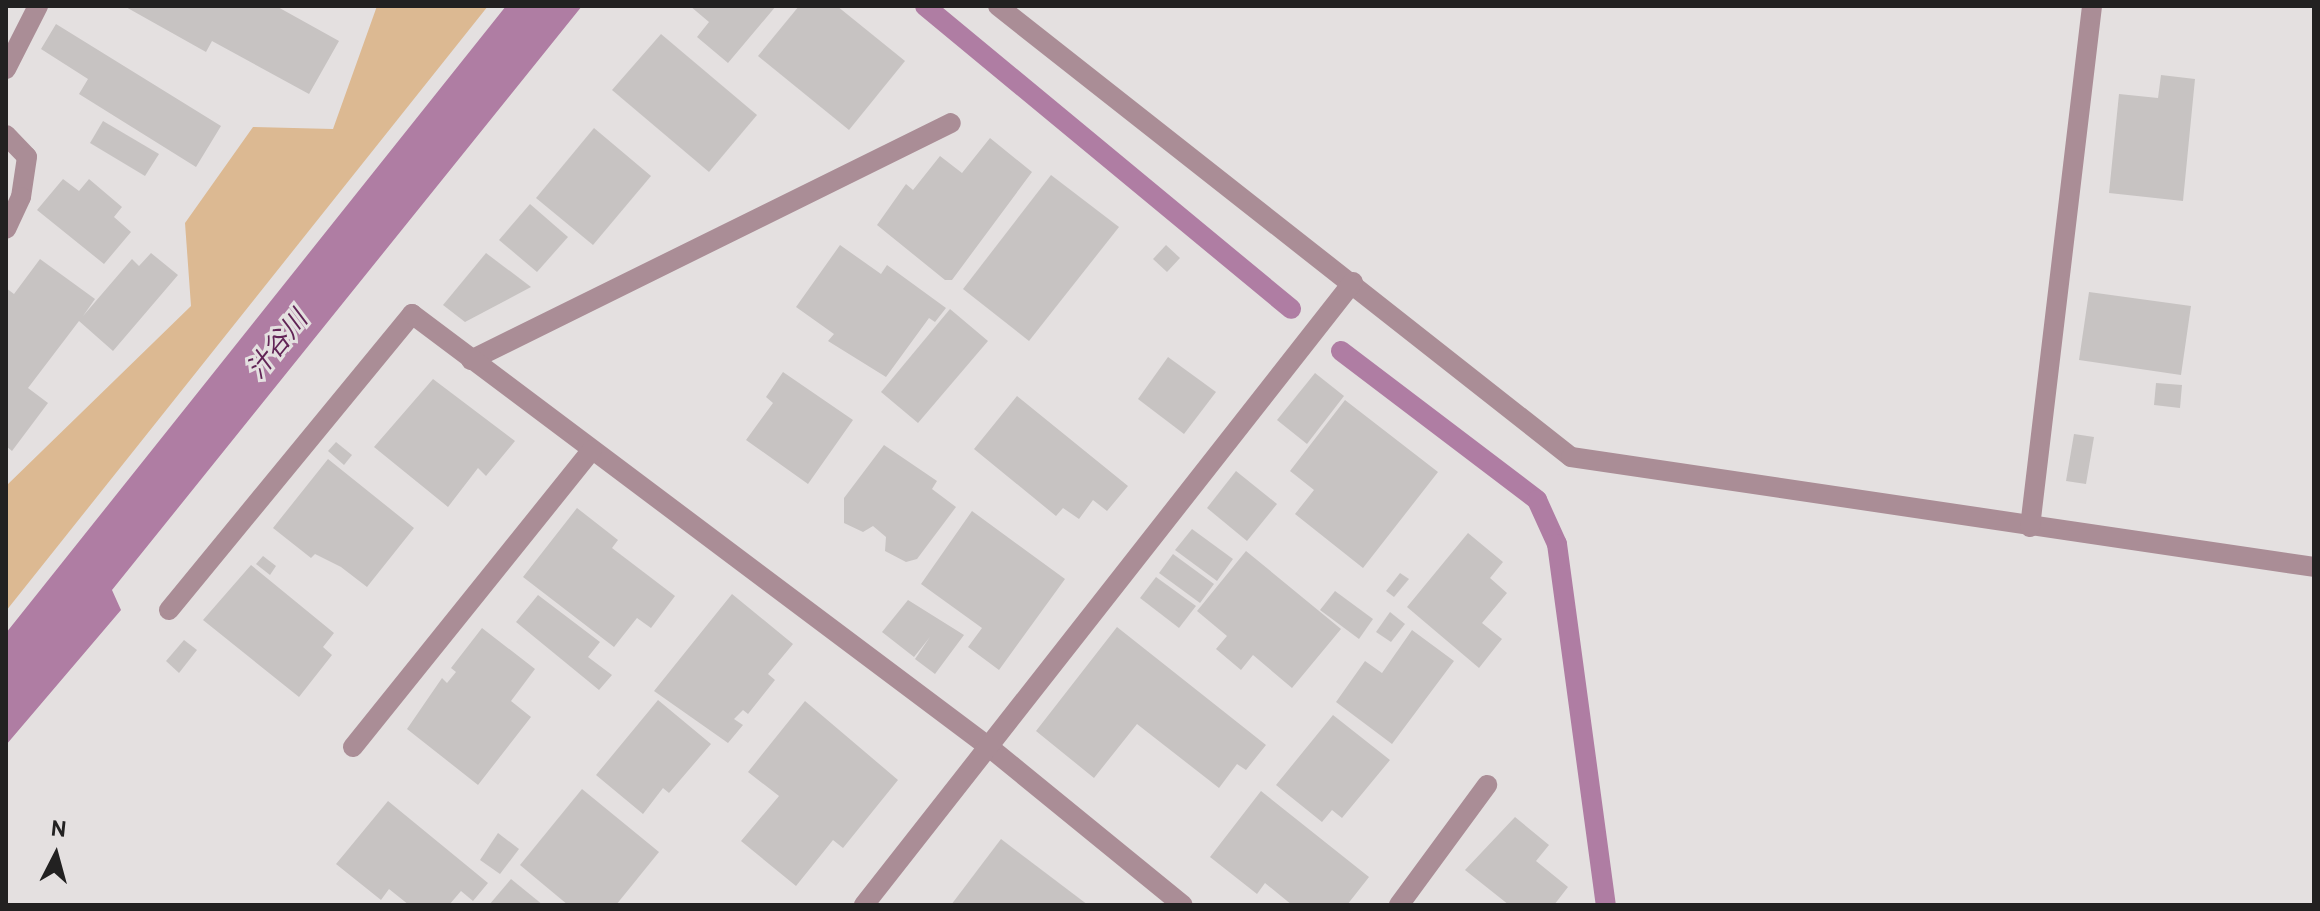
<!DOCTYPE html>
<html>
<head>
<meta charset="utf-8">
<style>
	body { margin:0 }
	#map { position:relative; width:2320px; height:911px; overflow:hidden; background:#e4e0e0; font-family:Overpass,"Noto Sans JP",sans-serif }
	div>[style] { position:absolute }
	.green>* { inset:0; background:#dcb992 }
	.water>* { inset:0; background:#af7da3 }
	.stream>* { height:20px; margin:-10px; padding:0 10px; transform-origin:10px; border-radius:10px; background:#af7da3 }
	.building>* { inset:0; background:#c7c3c2 }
	.street>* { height:20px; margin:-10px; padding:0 10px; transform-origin:10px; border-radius:10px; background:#aa8d96 }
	span { translate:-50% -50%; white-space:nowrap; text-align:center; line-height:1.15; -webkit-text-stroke:6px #e4e0e0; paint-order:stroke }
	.water-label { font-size:26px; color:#612456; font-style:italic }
	.frame { position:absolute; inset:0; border:8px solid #222121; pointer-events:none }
	.north { position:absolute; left:16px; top:815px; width:80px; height:80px; -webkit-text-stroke:6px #e4e0e0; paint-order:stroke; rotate:6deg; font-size:22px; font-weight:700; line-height:32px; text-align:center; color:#222121 }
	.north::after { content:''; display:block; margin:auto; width:28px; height:36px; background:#222121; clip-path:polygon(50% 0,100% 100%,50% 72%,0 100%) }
</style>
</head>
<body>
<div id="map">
	<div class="green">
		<i style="clip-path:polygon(377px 6px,488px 6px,6px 611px,6px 486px,191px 306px,185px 223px,253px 127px,333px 129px)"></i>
	</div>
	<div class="water">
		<i style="clip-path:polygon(506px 6px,582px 6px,112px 590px,121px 610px,6px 745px,6px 633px)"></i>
	</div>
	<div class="stream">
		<i style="left:925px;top:6px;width:475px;rotate:39.6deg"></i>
		<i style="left:1341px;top:351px;width:246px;rotate:37.2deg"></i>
		<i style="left:1537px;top:500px;width:48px;rotate:65.6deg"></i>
		<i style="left:1557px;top:544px;width:364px;rotate:82.3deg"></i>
	</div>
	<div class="building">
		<i style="clip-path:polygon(124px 6px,276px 6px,339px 41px,309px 94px,212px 41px,206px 52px)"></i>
		<i style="clip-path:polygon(690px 6px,776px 6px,728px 63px,697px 37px,709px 22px)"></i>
		<i style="clip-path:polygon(799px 6px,837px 6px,905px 61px,849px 130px,758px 56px)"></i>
		<i style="clip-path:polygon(56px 24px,221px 126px,196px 167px,79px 94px,88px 79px,41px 49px)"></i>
		<i style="clip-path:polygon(661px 34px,757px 115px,709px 172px,612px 90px)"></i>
		<i style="clip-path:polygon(2161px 75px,2195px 79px,2183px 201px,2109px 193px,2119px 94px,2158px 98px)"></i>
		<i style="clip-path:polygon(103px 121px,159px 154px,145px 176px,90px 143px)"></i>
		<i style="clip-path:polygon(594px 128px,651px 176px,593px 245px,536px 198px)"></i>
		<i style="clip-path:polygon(990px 138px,1032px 172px,952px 280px,945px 280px,877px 225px,906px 184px,913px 190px,940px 156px,962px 173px)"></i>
		<i style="clip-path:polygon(1051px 175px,1119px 227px,1029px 341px,963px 289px)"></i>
		<i style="clip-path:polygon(63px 179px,79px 191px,89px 179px,122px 207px,114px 217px,131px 232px,104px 264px,37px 210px)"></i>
		<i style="clip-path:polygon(530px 204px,568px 237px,537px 272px,499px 240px)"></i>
		<i style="clip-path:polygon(840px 245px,881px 274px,887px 265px,946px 308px,935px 322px,929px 318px,886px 377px,828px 341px,834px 334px,796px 307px)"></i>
		<i style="clip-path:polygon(1166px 245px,1180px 258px,1167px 272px,1153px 259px)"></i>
		<i style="clip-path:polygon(151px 253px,178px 275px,113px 351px,79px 321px,28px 388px,48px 403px,12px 451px,6px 446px,6px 288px,14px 294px,40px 259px,95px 299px,83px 316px,132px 259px,139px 266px)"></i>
		<i style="clip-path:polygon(486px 253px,531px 287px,465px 322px,443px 305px)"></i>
		<i style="clip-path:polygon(2089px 292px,2191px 306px,2181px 375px,2079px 360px)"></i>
		<i style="clip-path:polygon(950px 309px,988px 341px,918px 423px,881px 392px)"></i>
		<i style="clip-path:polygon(1168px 357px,1216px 392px,1184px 434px,1138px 399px)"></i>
		<i style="clip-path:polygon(783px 372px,853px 420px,808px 484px,746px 440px,773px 403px,766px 397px)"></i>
		<i style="clip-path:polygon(1315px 373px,1344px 396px,1307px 444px,1277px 420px)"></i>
		<i style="clip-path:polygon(433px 379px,515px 441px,486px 476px,478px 468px,448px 507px,374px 447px)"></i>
		<i style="clip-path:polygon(2156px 383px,2182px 385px,2180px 408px,2154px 405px)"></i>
		<i style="clip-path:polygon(1017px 396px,1128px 486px,1107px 511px,1093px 500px,1079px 519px,1063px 508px,1056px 516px,974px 449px)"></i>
		<i style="clip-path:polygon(1345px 400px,1438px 472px,1363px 568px,1295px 514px,1314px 490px,1290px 471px)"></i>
		<i style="clip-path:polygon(2074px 434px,2094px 437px,2086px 484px,2066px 481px)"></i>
		<i style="clip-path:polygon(336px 442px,352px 455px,344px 465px,328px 451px)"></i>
		<i style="clip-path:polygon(884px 445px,937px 481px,932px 489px,956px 507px,917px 559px,906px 562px,885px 551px,886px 537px,873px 526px,863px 532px,844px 523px,844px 498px)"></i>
		<i style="clip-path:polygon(328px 459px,414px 528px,367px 587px,341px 567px,315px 554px,311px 558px,273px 528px)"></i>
		<i style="clip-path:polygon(1236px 471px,1277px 504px,1247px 541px,1207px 508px)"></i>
		<i style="clip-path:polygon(577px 508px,618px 540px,612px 548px,675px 596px,651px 628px,637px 618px,614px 647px,523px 577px)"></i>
		<i style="clip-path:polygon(972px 511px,1065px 579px,999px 670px,968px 647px,982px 628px,921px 584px)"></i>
		<i style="clip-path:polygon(1192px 529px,1233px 559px,1217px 581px,1175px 550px)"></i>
		<i style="clip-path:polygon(1468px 533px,1503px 562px,1490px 578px,1507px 593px,1482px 623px,1502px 639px,1479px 668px,1407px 607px)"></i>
		<i style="clip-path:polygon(1246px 551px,1341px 629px,1292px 688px,1253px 655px,1241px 670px,1216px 649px,1227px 636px,1197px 611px)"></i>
		<i style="clip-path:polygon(1173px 554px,1214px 584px,1200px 603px,1159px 573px)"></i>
		<i style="clip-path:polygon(263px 556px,276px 566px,270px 575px,256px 564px)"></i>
		<i style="clip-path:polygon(251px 565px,334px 633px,323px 647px,332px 655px,299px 697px,203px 620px)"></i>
		<i style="clip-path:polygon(1400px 573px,1409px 579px,1394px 597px,1386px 591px)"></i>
		<i style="clip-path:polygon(1156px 577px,1196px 606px,1179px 628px,1140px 598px)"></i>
		<i style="clip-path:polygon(1335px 591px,1373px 619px,1359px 639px,1320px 610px)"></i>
		<i style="clip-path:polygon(732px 594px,793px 644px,768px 674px,775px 680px,748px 714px,743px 710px,734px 719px,743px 725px,728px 743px,654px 691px)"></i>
		<i style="clip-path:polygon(538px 595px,600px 642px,588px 657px,612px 675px,599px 690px,516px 622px)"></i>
		<i style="clip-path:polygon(908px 600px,964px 635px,935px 674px,915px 659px,930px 637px,914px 657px,882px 632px)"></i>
		<i style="clip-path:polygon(1390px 612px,1405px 624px,1391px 642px,1376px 632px)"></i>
		<i style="clip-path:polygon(1117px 627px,1266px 745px,1246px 770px,1237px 764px,1219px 788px,1137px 724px,1094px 778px,1036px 731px)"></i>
		<i style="clip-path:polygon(482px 628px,535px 669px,511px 701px,531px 717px,478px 785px,407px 729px,442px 678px,447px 683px,456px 672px,451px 668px)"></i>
		<i style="clip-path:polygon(1412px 630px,1454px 661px,1392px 744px,1336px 702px,1365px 661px,1382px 673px)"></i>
		<i style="clip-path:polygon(184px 640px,197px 650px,179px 673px,166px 661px)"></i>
		<i style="clip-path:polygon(658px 700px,711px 744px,669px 793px,663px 788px,643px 814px,596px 775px)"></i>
		<i style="clip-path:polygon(805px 701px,898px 780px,843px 848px,833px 840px,796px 886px,741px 841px,779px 796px,748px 772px)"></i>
		<i style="clip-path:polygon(1333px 715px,1390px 760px,1342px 818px,1332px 810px,1322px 822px,1276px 785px)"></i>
		<i style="clip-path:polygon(582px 789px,659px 852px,616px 905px,568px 905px,520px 865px)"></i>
		<i style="clip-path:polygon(1261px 791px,1369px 877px,1347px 905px,1292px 905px,1265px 883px,1257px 894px,1210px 857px)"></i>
		<i style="clip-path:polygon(388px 801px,488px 883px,473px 901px,461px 891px,449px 905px,409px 905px,389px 889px,381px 900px,336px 864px)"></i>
		<i style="clip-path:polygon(1515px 817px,1549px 845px,1536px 861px,1568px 887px,1554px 905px,1509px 905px,1465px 870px)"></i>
		<i style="clip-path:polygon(498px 833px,519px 849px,500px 874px,480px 860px)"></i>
		<i style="clip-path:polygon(1001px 839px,1088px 905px,951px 905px)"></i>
		<i style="clip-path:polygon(511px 879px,543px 905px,489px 905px)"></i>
	</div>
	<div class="street">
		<i style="left:998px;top:6px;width:729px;rotate:38.21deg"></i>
		<i style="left:1571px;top:457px;width:751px;rotate:8.42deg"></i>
		<i style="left:6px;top:69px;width:71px;rotate:-63.1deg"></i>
		<i style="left:6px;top:135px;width:30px;rotate:46deg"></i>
		<i style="left:27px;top:157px;width:40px;rotate:98.5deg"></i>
		<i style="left:21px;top:197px;width:35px;rotate:115deg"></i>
		<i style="left:471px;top:360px;width:535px;rotate:-26.28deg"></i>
		<i style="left:2030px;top:527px;width:525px;rotate:-83.21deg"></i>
		<i style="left:169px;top:610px;width:383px;rotate:-50.6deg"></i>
		<i style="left:412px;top:314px;width:721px;rotate:36.89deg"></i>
		<i style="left:989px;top:747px;width:250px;rotate:39.2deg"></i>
		<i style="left:353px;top:747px;width:381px;rotate:-51.2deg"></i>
		<i style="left:864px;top:905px;width:792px;rotate:-51.87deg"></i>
		<i style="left:1399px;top:905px;width:149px;rotate:-53.7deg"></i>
	</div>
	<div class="water-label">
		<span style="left:279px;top:346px;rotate:-51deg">汁谷川</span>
	</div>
	<div class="frame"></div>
	<div class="north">N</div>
</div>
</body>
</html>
